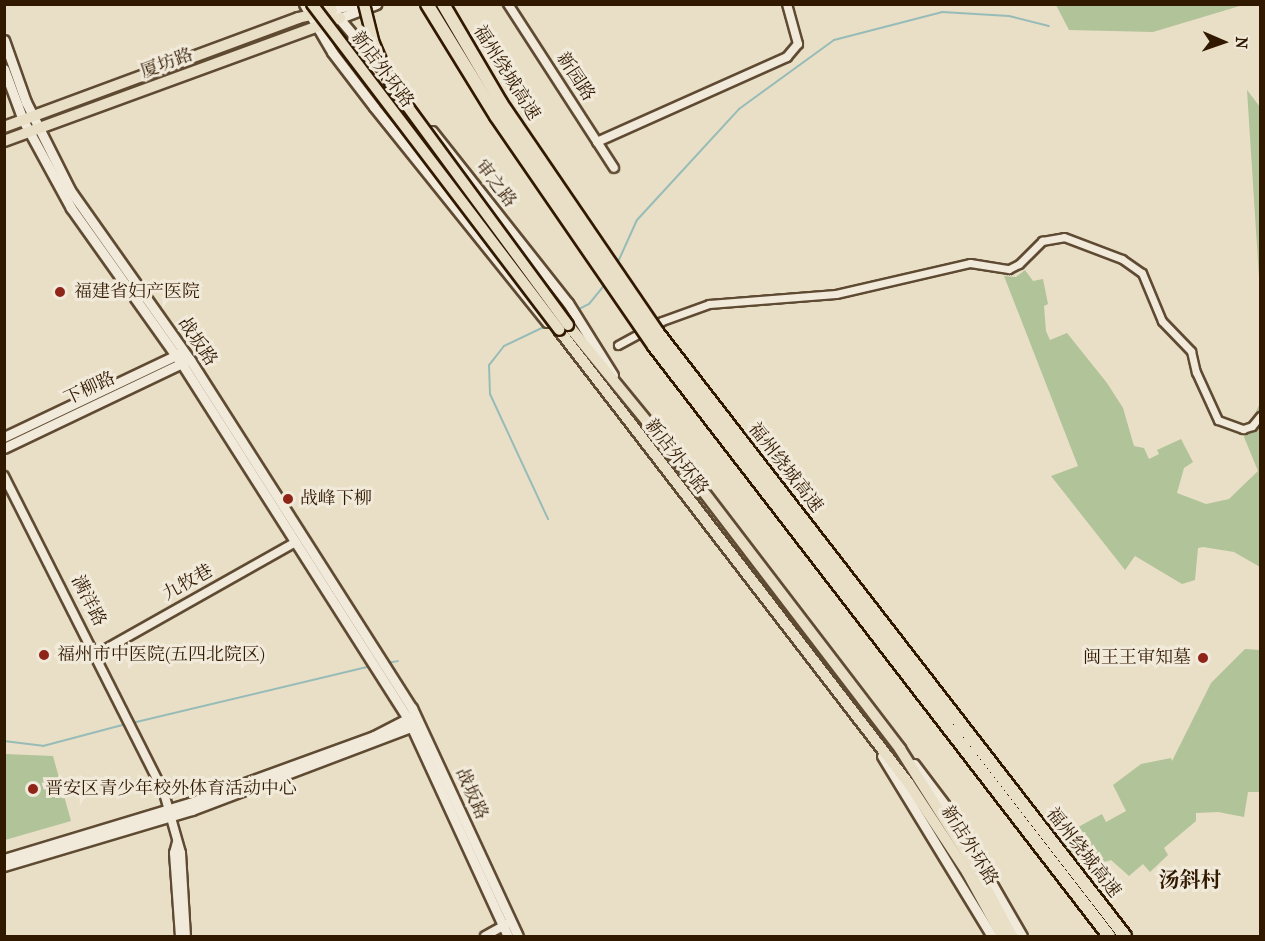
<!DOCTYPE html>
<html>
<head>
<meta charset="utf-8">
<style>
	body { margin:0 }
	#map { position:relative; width:1265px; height:941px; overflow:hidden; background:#e9dfc6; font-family:"IM FELL French Canon","Noto Serif SC",serif }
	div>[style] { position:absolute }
	.green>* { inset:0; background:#b1c399 }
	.stream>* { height:2px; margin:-1px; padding:0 1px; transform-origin:1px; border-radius:1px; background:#97bcb8 }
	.roads { filter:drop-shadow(2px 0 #5f4a32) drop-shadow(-2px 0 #5f4a32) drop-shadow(0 2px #5f4a32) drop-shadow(0 -2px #5f4a32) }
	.minor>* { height:7px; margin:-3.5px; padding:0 3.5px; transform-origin:3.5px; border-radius:3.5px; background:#f1eada }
	.tertiary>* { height:8px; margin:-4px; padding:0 4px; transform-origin:4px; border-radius:4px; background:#f1eada }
	.secondary>* { height:9px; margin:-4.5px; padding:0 4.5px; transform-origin:4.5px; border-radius:4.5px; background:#f1eada }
	.primary>* { height:10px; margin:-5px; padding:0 5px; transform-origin:5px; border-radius:5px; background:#e9dfc6 }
	.bridges { filter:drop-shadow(2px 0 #311900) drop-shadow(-2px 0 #311900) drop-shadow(0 2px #311900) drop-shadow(0 -2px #311900) }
	.primary-bridge>* { height:10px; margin:-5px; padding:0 5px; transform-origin:5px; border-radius:5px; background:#e9dfc6 }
	.motorway-bridge>* { height:12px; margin:-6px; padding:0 6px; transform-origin:6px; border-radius:6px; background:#e9dfc6 }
	.dots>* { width:16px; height:16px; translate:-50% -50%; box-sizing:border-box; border:3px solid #f1eada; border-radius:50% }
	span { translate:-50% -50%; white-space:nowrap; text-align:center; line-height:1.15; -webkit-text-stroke:6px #f1eada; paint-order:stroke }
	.street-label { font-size:18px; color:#311900 }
	.poi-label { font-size:18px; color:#311900 }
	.left { translate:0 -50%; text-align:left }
	.right { translate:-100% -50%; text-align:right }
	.quarter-label { font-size:21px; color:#311900; font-weight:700 }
	.frame { position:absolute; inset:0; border:6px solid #311900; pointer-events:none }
	.north { position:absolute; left:1193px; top:12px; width:60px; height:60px; -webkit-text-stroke:4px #f1eada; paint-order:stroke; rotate:92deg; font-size:16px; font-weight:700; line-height:24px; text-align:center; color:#311900 }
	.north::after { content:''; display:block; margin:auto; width:21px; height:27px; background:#311900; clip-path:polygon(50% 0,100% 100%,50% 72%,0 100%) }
</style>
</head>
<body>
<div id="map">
	<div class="green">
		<i style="clip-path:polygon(1056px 5px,1243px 5px,1153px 32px,1069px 30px)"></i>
		<i style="clip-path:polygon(1247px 90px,1260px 107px,1260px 293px)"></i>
		<i style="clip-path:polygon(1025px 270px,1033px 281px,1043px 279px,1048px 304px,1044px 306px,1046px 331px,1050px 340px,1067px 333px,1107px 383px,1123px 408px,1134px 446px,1144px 448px,1149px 459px,1159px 454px,1157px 450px,1181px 439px,1193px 462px,1184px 468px,1177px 493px,1206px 504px,1229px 499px,1258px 471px,1244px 437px,1260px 403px,1260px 567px,1234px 552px,1203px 547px,1198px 548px,1195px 580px,1182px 584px,1135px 556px,1125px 570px,1051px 476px,1078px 466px,1004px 276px,1016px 277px)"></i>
		<i style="clip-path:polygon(1245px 649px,1260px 650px,1260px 792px,1248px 792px,1244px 817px,1218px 812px,1196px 813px,1196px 821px,1164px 848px,1168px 855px,1150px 872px,1143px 864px,1129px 876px,1111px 860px,1094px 865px,1087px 853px,1074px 861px,1058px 838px,1102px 814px,1106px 822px,1126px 811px,1113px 785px,1141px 764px,1171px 758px,1172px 761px,1211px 683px)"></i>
		<i style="clip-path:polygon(5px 754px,53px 756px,71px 821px,5px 840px)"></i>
	</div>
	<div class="stream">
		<i style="left:617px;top:264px;width:48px;rotate:-65.6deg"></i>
		<i style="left:637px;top:220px;width:151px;rotate:-47.4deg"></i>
		<i style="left:739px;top:109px;width:117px;rotate:-36deg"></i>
		<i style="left:834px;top:40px;width:112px;rotate:-14.5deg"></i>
		<i style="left:942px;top:12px;width:67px;rotate:3.4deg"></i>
		<i style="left:1009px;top:16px;width:41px;rotate:14deg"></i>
		<i style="left:577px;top:310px;width:13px;rotate:-27deg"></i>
		<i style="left:589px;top:304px;width:26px;rotate:-51deg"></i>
		<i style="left:548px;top:325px;width:49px;rotate:154.5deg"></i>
		<i style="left:504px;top:346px;width:24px;rotate:128deg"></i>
		<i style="left:489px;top:365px;width:29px;rotate:88deg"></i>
		<i style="left:490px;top:394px;width:138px;rotate:65.1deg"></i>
		<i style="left:386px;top:663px;width:12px;rotate:-9deg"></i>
		<i style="left:132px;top:723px;width:247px;rotate:-13.4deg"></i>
		<i style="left:4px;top:741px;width:39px;rotate:7deg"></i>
		<i style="left:43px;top:746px;width:86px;rotate:-14.8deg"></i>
	</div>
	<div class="roads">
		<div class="minor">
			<i style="left:618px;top:345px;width:50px;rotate:-28.6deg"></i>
			<i style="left:662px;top:321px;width:50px;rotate:-19.9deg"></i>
			<i style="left:709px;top:304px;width:127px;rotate:-4.5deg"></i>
			<i style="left:836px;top:294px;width:138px;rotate:-13deg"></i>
			<i style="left:970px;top:263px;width:39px;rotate:9deg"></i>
			<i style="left:1009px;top:269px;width:11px;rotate:-27deg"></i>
			<i style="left:1019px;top:264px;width:33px;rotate:-45deg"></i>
			<i style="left:1042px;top:241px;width:22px;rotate:-10deg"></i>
			<i style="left:1064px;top:237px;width:62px;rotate:20.8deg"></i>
			<i style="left:1122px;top:259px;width:24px;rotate:35deg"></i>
			<i style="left:1142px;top:273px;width:52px;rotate:67.4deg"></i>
			<i style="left:1162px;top:321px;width:42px;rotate:46deg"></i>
			<i style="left:1191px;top:351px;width:22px;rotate:77deg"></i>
			<i style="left:1196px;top:372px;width:53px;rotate:65.4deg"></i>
			<i style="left:1218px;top:420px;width:27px;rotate:20deg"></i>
			<i style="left:1243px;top:429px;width:9px;rotate:-18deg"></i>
			<i style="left:1252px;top:426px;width:13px;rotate:-51deg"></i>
		</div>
		<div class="tertiary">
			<i style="left:508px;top:4px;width:195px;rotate:57.1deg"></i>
			<i style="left:597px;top:142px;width:208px;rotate:-24.1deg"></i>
			<i style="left:787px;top:57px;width:17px;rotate:-50deg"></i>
			<i style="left:798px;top:44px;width:41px;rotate:-105.4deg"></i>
			<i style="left:4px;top:476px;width:355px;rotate:63.2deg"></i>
			<i style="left:164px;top:793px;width:62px;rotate:74.2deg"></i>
			<i style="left:181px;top:853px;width:83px;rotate:86.6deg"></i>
			<i style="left:97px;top:654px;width:228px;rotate:-29.4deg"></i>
			<i style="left:177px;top:842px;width:11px;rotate:105deg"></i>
			<i style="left:174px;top:853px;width:83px;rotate:85.9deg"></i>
			<i style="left:485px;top:936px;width:26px;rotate:-29deg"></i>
		</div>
		<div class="secondary">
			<i style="left:304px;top:4px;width:56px;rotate:59.7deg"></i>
			<i style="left:332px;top:52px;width:69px;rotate:52.6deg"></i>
			<i style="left:374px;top:107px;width:276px;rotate:51.2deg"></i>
			<i style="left:327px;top:4px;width:85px;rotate:49.8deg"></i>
			<i style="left:332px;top:10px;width:23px;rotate:-15deg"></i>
			<i style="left:340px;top:18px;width:39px;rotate:-21deg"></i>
			<i style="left:4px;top:40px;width:66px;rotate:70.5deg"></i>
			<i style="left:26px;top:102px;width:98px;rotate:63.4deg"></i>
			<i style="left:70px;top:190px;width:208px;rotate:54.8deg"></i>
			<i style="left:190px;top:360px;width:413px;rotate:57.5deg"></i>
			<i style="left:412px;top:708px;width:251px;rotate:65.1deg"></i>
			<i style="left:4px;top:69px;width:54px;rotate:69.6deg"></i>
			<i style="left:23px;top:120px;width:100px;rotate:61.4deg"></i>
			<i style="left:71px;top:208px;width:191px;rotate:54.6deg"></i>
			<i style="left:182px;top:364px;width:421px;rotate:57.5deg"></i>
			<i style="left:408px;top:719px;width:239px;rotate:65.3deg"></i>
			<i style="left:432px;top:131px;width:219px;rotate:51.7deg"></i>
			<i style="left:568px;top:303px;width:85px;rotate:58deg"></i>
			<i style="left:4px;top:437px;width:194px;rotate:-25.4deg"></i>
			<i style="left:4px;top:448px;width:202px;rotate:-25.5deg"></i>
			<i style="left:882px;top:756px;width:211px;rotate:58.6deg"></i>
			<i style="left:914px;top:764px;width:61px;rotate:52.9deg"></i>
			<i style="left:951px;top:813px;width:142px;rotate:60deg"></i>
			<i style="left:4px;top:859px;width:194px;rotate:-16.8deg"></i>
			<i style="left:190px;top:803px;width:196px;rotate:-20deg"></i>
			<i style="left:374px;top:736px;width:42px;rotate:-27.2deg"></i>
			<i style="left:4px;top:866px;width:196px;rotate:-16.6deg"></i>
			<i style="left:192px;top:810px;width:240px;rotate:-20.8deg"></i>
		</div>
		<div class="primary">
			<i style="left:4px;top:127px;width:314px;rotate:-20.3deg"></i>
			<i style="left:298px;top:18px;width:35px;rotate:-13deg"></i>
			<i style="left:4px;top:141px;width:358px;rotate:-20.1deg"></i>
			<i style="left:568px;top:325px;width:193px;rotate:50.7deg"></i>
			<i style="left:690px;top:474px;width:346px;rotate:52.6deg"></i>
			<i style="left:900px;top:749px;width:140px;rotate:57.6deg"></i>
			<i style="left:975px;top:867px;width:78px;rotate:61.8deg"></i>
			<i style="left:559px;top:330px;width:573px;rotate:52.37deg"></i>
			<i style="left:909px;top:784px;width:105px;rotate:56.6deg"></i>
			<i style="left:967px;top:872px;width:73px;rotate:61.3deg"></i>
		</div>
	</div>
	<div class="bridges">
		<div class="primary-bridge">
			<i style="left:312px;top:4px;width:409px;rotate:52.8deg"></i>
			<i style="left:364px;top:4px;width:38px;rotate:76deg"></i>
			<i style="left:373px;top:41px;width:47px;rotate:67.3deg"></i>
			<i style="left:391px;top:84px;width:299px;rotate:53.7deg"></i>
		</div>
		<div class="motorway-bridge">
			<i style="left:427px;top:4px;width:132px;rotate:58.4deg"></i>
			<i style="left:496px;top:116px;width:279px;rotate:55.5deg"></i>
			<i style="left:654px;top:346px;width:745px;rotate:52.36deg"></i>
			<i style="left:443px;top:4px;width:115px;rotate:59.6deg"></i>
			<i style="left:501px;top:103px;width:277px;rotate:55.7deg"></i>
			<i style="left:657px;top:332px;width:764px;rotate:52.23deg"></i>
		</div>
	</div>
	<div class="dots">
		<i style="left:60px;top:292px;background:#8f2418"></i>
		<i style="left:288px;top:499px;background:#8f2418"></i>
		<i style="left:44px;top:655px;background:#8f2418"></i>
		<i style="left:1203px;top:658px;background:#8f2418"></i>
		<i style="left:33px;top:789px;background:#8f2418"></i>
	</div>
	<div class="street-label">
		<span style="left:167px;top:64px;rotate:-20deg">厦坊路</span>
		<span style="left:382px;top:70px;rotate:53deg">新店外环路</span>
		<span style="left:506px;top:73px;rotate:58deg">福州绕城高速</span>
		<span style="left:575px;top:77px;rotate:57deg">新园路</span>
		<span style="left:495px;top:184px;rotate:52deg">审之路</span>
		<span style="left:197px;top:342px;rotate:56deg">战坂路</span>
		<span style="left:90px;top:389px;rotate:-25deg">下柳路</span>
		<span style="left:676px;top:457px;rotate:52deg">新店外环路</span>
		<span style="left:785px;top:468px;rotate:52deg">福州绕城高速</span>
		<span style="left:188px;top:583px;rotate:-29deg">九牧巷</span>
		<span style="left:88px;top:601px;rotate:63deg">满洋路</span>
		<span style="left:471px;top:794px;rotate:66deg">战坂路</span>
		<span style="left:969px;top:846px;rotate:58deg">新店外环路</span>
		<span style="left:1083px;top:853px;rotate:52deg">福州绕城高速</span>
	</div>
	<div class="poi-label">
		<span class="left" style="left:74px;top:292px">福建省妇产医院</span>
		<span class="left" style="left:300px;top:499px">战峰下柳</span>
		<span class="left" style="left:57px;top:655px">福州市中医院(五四北院区)</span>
		<span class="right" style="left:1191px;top:658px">闽王王审知墓</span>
		<span class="left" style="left:45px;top:789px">晋安区青少年校外体育活动中心</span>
	</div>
	<div class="quarter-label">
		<span style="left:1190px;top:880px">汤斜村</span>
	</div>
	<div class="frame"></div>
	<div class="north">N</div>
</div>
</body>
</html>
